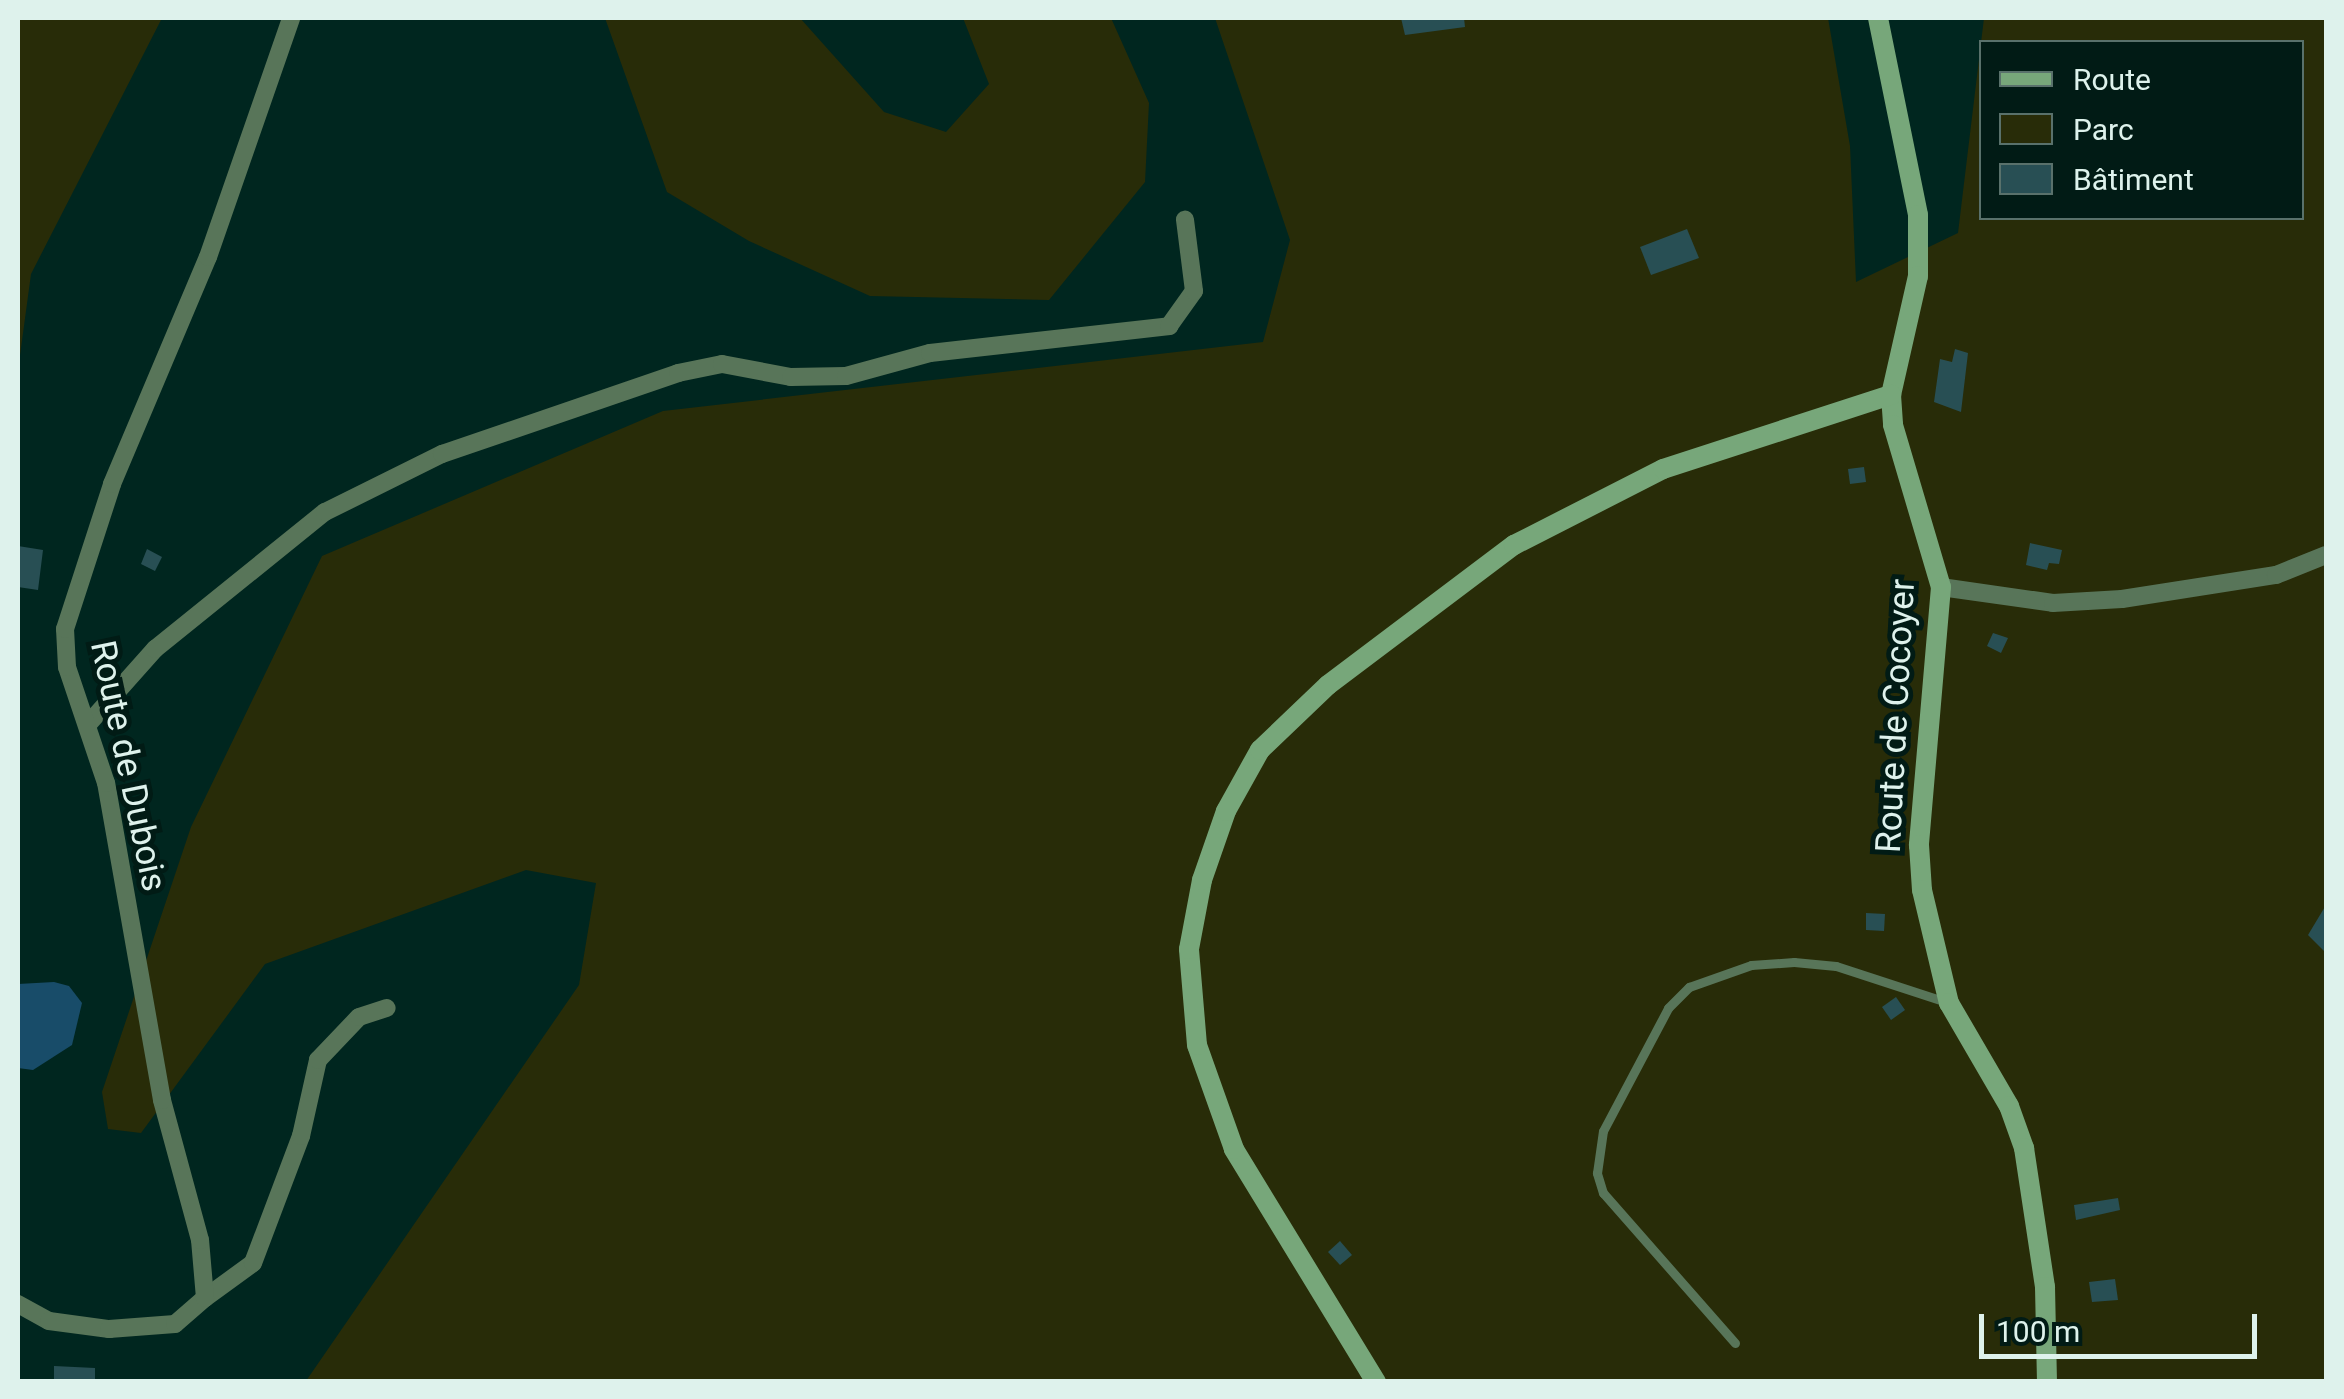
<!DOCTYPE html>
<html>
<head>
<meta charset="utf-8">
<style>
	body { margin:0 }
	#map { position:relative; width:2344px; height:1399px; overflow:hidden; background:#00261f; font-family:Roboto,sans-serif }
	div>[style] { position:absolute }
	.green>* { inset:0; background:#282c08 }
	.water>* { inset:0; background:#184c69 }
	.building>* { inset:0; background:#284f54 }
	.lane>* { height:9px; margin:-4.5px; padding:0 4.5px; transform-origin:4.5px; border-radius:4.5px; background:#587559 }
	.street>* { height:18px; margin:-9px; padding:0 9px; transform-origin:9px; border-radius:9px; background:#587559 }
	.secondary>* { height:20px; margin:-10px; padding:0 10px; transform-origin:10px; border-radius:10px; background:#77a77a }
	span { translate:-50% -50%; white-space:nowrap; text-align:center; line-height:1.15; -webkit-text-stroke:10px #011b15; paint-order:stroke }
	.street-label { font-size:35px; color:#def2ec }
	.frame { position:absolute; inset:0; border:20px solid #def2ec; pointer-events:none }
	.legend { position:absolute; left:1979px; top:40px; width:325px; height:180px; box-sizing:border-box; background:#011b15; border:2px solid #59716b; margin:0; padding:12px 18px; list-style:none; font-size:30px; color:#def2ec }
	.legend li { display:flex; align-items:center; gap:20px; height:50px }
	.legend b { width:50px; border:2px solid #59716b }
	.scale { position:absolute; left:1979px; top:1314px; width:278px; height:45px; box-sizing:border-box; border:5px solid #def2ec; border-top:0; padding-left:12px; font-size:30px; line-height:35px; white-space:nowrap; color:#def2ec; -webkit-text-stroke:8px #011b15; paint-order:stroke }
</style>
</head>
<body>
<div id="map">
	<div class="green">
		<i style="clip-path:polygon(18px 18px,162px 18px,31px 274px,18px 370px)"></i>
		<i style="clip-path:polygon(605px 18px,800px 18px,884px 112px,946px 132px,989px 84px,963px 18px,1111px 18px,1149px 103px,1145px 182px,1049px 300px,870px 296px,749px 241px,667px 192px)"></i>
		<i style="clip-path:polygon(evenodd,1215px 18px,1828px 18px,1850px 146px,1856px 282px,1958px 233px,1984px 18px,2326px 18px,2326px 1381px,306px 1381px,579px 985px,596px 883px,526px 870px,265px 964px,141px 1133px,108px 1129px,102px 1092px,191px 827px,322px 556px,663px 411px,1263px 342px,1290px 240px,1215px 18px,1982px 42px,2302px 42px,2302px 218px,1982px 218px,1982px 42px)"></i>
	</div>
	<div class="water">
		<i style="clip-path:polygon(54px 982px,69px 986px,82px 1003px,72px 1045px,33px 1070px,18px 1068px,18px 984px)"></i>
	</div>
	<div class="building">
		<i style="clip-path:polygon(1401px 18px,1464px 18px,1465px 27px,1405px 35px)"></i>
		<i style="clip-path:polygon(1687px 229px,1699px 258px,1651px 275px,1640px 247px)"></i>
		<i style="clip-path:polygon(1955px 349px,1968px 353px,1961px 412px,1934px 402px,1940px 359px,1952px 362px)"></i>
		<i style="clip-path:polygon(1864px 467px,1866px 482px,1850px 484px,1848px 469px)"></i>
		<i style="clip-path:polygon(2030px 543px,2062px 550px,2059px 564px,2049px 563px,2047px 570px,2026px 565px)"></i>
		<i style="clip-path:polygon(18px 546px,43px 550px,38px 590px,18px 587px)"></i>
		<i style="clip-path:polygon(147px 549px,162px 557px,155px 571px,141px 564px)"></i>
		<i style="clip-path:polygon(1993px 633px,2008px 638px,2001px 653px,1987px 646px)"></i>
		<i style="clip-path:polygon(2326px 905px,2326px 953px,2308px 935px)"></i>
		<i style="clip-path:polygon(1866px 913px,1885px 914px,1884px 931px,1866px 930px)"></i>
		<i style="clip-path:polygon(1896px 997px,1905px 1010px,1891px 1020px,1882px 1007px)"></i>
		<i style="clip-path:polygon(2118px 1198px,2120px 1210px,2076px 1220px,2074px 1205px)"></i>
		<i style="clip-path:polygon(1340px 1241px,1352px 1255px,1340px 1265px,1328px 1252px)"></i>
		<i style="clip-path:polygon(2115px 1279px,2118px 1300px,2092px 1302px,2089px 1282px)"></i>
		<i style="clip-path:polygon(54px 1366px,95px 1368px,95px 1382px,54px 1382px)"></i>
	</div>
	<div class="lane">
		<i style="left:1735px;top:1343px;width:200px;rotate:-131.3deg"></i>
		<i style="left:1603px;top:1193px;width:21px;rotate:-107deg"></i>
		<i style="left:1597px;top:1173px;width:42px;rotate:-81.9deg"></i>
		<i style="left:1603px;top:1131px;width:139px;rotate:-62.1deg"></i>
		<i style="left:1668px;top:1008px;width:30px;rotate:-45deg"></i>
		<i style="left:1689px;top:987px;width:66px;rotate:-19.5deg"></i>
		<i style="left:1751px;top:965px;width:43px;rotate:-4deg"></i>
		<i style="left:1794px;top:962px;width:42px;rotate:5.4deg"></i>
		<i style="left:1836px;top:966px;width:116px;rotate:18.1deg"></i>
	</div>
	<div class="street">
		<i style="left:1941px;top:587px;width:113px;rotate:8.1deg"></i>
		<i style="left:2053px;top:603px;width:69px;rotate:-3.3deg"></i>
		<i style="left:2122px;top:599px;width:156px;rotate:-8.9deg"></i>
		<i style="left:2276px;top:575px;width:54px;rotate:-21.8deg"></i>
		<i style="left:90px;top:722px;width:98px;rotate:-48.3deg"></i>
		<i style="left:155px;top:649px;width:218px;rotate:-38.9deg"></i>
		<i style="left:325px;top:512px;width:131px;rotate:-26.4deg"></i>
		<i style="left:442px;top:454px;width:250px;rotate:-18.9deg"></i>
		<i style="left:678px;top:373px;width:45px;rotate:-11.6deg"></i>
		<i style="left:722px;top:364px;width:70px;rotate:10.7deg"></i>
		<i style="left:791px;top:377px;width:55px;rotate:-1deg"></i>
		<i style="left:846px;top:376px;width:87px;rotate:-15.3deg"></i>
		<i style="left:930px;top:353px;width:241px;rotate:-6.4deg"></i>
		<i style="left:1169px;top:326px;width:43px;rotate:-54.5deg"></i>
		<i style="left:1194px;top:291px;width:72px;rotate:-97.2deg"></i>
		<i style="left:205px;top:1298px;width:59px;rotate:-36.1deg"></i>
		<i style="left:253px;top:1263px;width:136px;rotate:-69.3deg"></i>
		<i style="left:301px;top:1136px;width:78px;rotate:-77.4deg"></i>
		<i style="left:318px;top:1060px;width:59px;rotate:-46.4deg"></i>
		<i style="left:359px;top:1017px;width:29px;rotate:-18deg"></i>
		<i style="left:18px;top:1304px;width:35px;rotate:29deg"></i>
		<i style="left:49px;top:1321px;width:61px;rotate:7.6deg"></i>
		<i style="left:109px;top:1329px;width:66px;rotate:-4.3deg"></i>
		<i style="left:175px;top:1324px;width:40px;rotate:-41deg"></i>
		<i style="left:205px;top:1298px;width:58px;rotate:-94.9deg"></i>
		<i style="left:200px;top:1240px;width:145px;rotate:-105.2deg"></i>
		<i style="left:162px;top:1100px;width:322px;rotate:-100deg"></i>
		<i style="left:106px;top:783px;width:122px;rotate:-108.6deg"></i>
		<i style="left:67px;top:667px;width:38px;rotate:-93deg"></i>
		<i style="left:65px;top:629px;width:152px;rotate:-72deg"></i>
		<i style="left:112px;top:484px;width:246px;rotate:-67.1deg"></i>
		<i style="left:208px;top:257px;width:253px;rotate:-70.8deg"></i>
	</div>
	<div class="secondary">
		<i style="left:1878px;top:18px;width:201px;rotate:78.5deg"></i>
		<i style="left:1918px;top:215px;width:61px;rotate:90deg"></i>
		<i style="left:1918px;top:276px;width:122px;rotate:102.8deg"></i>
		<i style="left:1891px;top:395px;width:30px;rotate:86deg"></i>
		<i style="left:1893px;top:425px;width:169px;rotate:73.5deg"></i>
		<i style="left:1941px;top:587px;width:259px;rotate:94.9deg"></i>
		<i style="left:1919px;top:845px;width:45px;rotate:86.2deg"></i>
		<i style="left:1922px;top:890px;width:116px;rotate:76.6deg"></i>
		<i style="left:1949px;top:1003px;width:119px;rotate:59.8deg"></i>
		<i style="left:2009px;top:1106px;width:45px;rotate:70.3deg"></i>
		<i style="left:2024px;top:1148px;width:141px;rotate:81.4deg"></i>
		<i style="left:2045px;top:1287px;width:95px;rotate:88.8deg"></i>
		<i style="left:1376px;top:1382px;width:273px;rotate:-121.4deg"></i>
		<i style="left:1234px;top:1149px;width:110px;rotate:-109.6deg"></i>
		<i style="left:1197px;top:1045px;width:96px;rotate:-94.8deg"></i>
		<i style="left:1189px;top:949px;width:70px;rotate:-79.3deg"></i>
		<i style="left:1202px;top:880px;width:73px;rotate:-70.8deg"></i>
		<i style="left:1226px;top:811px;width:70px;rotate:-60.9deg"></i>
		<i style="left:1260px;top:750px;width:94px;rotate:-43.7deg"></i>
		<i style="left:1328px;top:685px;width:233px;rotate:-37deg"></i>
		<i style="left:1514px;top:545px;width:167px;rotate:-27deg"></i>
		<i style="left:1663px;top:469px;width:240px;rotate:-18deg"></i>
	</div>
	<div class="street-label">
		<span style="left:1896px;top:716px;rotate:-87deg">Route de Cocoyer</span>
		<span style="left:128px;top:766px;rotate:78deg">Route de Dubois</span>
	</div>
	<div class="frame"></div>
	<ul class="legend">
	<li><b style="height:12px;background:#77a77a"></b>Route</li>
	<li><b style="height:28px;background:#282c08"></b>Parc</li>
	<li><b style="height:28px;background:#284f54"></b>Bâtiment</li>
	</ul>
	<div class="scale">100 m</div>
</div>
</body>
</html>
